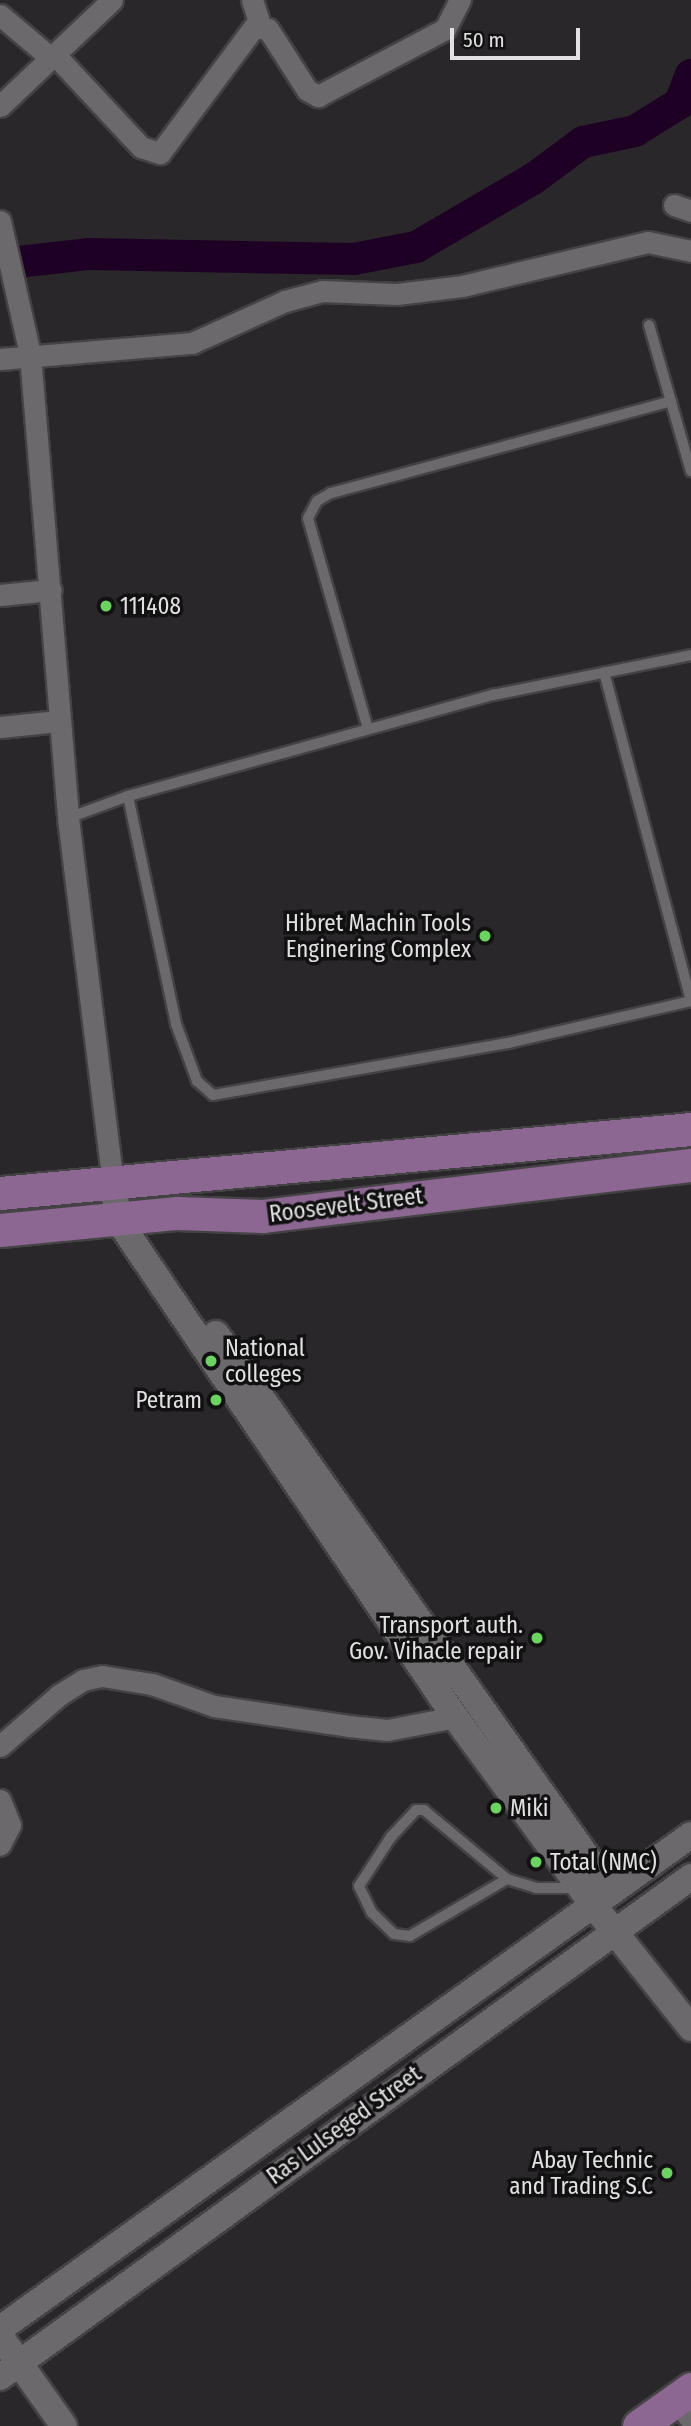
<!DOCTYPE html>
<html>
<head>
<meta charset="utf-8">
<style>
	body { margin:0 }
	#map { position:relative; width:691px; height:2426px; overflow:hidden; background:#2a272b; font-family:"Fira Sans Condensed",sans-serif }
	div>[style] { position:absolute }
	.river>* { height:32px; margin:-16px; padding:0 16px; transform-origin:16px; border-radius:16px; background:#1f0025 }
	.roads { filter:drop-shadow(2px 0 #454245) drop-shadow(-2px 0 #454245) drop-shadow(0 2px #454245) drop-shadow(0 -2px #454245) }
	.service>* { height:10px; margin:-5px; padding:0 5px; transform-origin:5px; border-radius:5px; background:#6c696c }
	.minor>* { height:21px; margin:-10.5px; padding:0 10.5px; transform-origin:10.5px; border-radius:10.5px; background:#6c696c }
	.tertiary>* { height:26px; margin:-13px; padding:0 13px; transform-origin:13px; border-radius:13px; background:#6c696c }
	.primary>* { height:33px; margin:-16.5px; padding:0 16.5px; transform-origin:16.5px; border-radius:16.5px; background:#8c6792 }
	.dots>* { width:19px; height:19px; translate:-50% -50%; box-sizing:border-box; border:4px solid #121112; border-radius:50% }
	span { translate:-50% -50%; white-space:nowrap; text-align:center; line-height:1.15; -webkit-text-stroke:7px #121112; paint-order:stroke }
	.poi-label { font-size:23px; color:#e2e0e2 }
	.left { translate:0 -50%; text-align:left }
	.right { translate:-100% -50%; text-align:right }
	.street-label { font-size:23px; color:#e2e0e2 }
	.scale { position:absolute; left:450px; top:28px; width:130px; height:32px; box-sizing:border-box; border:4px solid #e2e0e2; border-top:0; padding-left:9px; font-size:21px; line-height:24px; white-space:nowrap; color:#e2e0e2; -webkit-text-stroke:5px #121112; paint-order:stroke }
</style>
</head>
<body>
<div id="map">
	<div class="river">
		<i style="left:0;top:264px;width:90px;rotate:-6.4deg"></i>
		<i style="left:89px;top:254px;width:265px;rotate:1.1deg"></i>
		<i style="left:354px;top:259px;width:63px;rotate:-11deg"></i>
		<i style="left:416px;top:247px;width:135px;rotate:-30.2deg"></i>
		<i style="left:533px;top:179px;width:62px;rotate:-36.5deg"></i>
		<i style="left:583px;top:142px;width:53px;rotate:-11.9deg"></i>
		<i style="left:635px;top:131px;width:53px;rotate:-31.9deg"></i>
		<i style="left:680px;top:103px;width:30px;rotate:-69deg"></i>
	</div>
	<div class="roads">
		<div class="service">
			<i style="left:649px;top:325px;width:152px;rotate:74deg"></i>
			<i style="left:368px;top:729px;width:219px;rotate:-105.9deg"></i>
			<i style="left:308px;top:518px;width:19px;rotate:-62deg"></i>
			<i style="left:317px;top:501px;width:16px;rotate:-30deg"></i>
			<i style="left:331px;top:493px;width:352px;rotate:-15.1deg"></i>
			<i style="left:128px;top:796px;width:233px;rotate:78.1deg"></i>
			<i style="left:176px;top:1024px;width:61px;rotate:69.8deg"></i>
			<i style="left:197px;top:1081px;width:21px;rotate:41deg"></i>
			<i style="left:213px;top:1095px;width:300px;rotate:-10deg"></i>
			<i style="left:508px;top:1043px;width:188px;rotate:-12.9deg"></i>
			<i style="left:691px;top:1001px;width:340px;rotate:-104.8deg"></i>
			<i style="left:68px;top:818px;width:64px;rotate:-20.1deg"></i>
			<i style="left:128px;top:796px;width:379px;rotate:-15.5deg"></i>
			<i style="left:493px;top:695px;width:202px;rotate:-11.4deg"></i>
			<i style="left:507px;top:1879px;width:113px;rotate:149.6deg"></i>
			<i style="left:410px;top:1936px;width:16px;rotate:-173deg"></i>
			<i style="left:394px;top:1934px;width:30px;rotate:-136deg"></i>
			<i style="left:372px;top:1913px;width:30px;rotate:-116deg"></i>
			<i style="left:359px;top:1886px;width:59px;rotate:-56.9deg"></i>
			<i style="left:391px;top:1837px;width:37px;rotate:-47deg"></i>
			<i style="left:416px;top:1810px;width:8px"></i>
			<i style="left:424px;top:1810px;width:108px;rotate:39.7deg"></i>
			<i style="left:507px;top:1879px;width:30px;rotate:17deg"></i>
			<i style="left:536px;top:1888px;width:42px"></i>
		</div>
		<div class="minor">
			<i style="left:252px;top:0;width:26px;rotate:72deg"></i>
			<i style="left:0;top:15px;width:68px;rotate:40.2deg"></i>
			<i style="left:56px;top:56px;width:125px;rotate:47deg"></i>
			<i style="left:141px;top:147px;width:20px;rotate:18deg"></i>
			<i style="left:160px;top:153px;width:157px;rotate:-53.3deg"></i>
			<i style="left:254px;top:27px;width:14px;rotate:8deg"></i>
			<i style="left:268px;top:29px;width:72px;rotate:57.4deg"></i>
			<i style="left:307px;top:90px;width:13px;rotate:29deg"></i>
			<i style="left:318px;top:96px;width:144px;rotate:-27.8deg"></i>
			<i style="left:445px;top:29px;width:33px;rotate:-63deg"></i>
			<i style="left:0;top:106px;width:154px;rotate:-43.4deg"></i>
			<i style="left:674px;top:205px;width:18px;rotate:19deg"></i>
			<i style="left:0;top:221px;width:136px;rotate:77.3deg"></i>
			<i style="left:30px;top:354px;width:466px;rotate:85.3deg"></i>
			<i style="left:68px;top:818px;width:368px;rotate:83deg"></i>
			<i style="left:0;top:359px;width:193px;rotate:-4.8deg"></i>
			<i style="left:192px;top:343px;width:102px;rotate:-24.3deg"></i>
			<i style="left:285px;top:301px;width:38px;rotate:-15deg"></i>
			<i style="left:322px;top:291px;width:75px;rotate:2.3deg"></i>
			<i style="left:397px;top:294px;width:65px;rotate:-7deg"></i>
			<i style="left:462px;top:286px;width:191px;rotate:-13.3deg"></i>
			<i style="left:648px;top:242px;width:44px;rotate:11.8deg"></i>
			<i style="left:0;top:595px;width:51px;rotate:-5.6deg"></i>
			<i style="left:0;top:727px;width:59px;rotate:-5.8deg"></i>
			<i style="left:0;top:1746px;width:78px;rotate:-40.8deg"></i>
			<i style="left:59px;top:1695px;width:28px;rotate:-32deg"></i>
			<i style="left:83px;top:1680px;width:19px;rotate:-12deg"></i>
			<i style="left:102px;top:1676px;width:51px;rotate:9.1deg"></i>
			<i style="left:152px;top:1684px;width:66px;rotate:19.5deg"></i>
			<i style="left:214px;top:1706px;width:136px;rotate:8.4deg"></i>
			<i style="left:349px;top:1726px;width:38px;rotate:6deg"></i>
			<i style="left:387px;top:1730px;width:69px;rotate:-10.8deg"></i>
			<i style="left:0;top:1800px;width:27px;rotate:68deg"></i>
			<i style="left:10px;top:1825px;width:22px;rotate:117deg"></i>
		</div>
		<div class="tertiary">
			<i style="left:113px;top:1183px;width:37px;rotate:82deg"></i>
			<i style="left:118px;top:1220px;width:600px;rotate:55.86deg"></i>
			<i style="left:455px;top:1717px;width:235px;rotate:53.7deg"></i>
			<i style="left:594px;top:1906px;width:156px;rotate:51.5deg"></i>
			<i style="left:216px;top:1334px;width:684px;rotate:54.64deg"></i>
			<i style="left:0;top:2329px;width:849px;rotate:-35.56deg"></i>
			<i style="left:0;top:2336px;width:110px;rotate:54.6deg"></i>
			<i style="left:0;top:2377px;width:853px;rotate:-35.89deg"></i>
			<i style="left:678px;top:2398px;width:22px;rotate:54deg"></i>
		</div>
		<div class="primary">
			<i style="left:0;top:1193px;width:694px;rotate:-5.29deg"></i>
			<i style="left:0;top:1230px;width:178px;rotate:-5.5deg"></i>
			<i style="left:177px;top:1213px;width:86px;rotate:2deg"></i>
			<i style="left:263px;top:1216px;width:431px;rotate:-6.8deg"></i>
			<i style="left:639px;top:2426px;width:64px;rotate:-35.4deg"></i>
		</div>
	</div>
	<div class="dots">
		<i style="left:106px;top:606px;background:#6cd362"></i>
		<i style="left:485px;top:936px;background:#6cd362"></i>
		<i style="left:211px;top:1361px;background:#6cd362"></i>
		<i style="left:216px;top:1400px;background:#6cd362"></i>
		<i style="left:537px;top:1638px;background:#6cd362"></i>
		<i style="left:496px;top:1808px;background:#6cd362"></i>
		<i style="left:536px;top:1862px;background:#6cd362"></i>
		<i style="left:667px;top:2173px;background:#6cd362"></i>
	</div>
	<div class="poi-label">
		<span class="left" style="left:120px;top:606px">111408</span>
		<span class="right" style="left:471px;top:936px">Hibret Machin Tools<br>Enginering Complex</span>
		<span class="left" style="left:225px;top:1361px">National<br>colleges</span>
		<span class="right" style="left:202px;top:1400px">Petram</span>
		<span class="right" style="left:523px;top:1638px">Transport auth.<br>Gov. Vihacle repair</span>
		<span class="left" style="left:510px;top:1808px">Miki</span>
		<span class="left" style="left:550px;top:1862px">Total (NMC)</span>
		<span class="right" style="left:653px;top:2173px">Abay Technic<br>and Trading S.C</span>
	</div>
	<div class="street-label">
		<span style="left:346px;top:1205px;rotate:-7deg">Roosevelt Street</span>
		<span style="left:344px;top:2125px;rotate:-36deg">Ras Lulseged Street</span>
	</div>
	<div class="scale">50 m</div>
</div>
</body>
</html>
